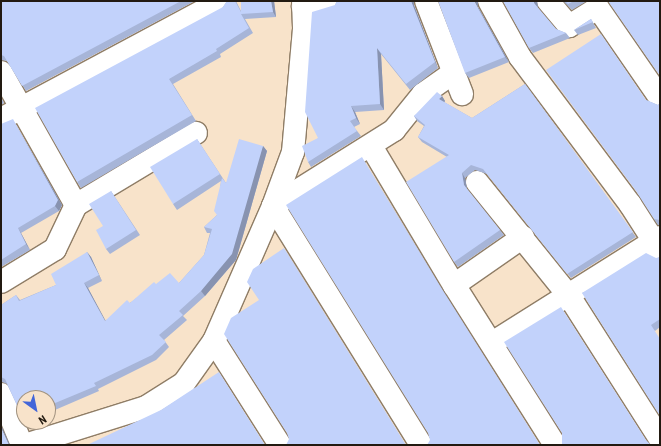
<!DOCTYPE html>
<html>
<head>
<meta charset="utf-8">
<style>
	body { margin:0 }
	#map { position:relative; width:661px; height:446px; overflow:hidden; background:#f8e3ca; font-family:"Roboto Condensed",sans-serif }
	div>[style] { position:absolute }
	.roads { filter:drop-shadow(1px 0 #8f7d66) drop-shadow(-1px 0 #8f7d66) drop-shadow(0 1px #8f7d66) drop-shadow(0 -1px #8f7d66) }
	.minor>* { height:22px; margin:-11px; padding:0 11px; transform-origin:11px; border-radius:11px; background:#fff }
	.wall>* { inset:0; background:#a7b5d8 }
	.shaded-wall>* { inset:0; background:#8893b0 }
	.building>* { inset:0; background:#c2d2fb }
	span { translate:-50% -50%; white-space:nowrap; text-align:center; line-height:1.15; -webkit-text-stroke:4px #f8e3ca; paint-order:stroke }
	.frame { position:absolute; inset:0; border:2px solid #221a11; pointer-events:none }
	.north { position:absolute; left:16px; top:390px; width:40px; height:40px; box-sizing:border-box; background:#f8e3ca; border:1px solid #a29380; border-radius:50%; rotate:147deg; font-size:11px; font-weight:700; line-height:16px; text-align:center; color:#221a11 }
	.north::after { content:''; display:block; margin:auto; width:14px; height:18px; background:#4366d9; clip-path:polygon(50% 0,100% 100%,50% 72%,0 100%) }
</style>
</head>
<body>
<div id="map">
	<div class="roads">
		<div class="minor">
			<i style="left:426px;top:1px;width:100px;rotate:68.8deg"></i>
			<i style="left:489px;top:1px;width:64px;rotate:61deg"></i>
			<i style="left:520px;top:57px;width:184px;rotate:53.2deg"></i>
			<i style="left:630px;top:204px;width:56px;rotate:57.4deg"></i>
			<i style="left:548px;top:1px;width:33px;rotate:50deg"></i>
			<i style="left:569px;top:26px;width:34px;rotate:-32deg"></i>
			<i style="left:598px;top:8px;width:109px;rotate:55.4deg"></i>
			<i style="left:303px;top:7px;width:29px;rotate:-12deg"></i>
			<i style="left:1px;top:72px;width:153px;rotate:60.6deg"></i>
			<i style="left:76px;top:205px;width:49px;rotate:115.5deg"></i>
			<i style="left:55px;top:249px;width:63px;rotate:148.6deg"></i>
			<i style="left:1px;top:119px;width:250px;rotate:-28.2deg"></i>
			<i style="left:371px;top:146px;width:162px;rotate:59.2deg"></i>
			<i style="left:454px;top:285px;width:189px;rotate:57.7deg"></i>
			<i style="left:477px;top:182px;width:146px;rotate:51.1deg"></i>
			<i style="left:569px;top:296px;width:169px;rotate:57.5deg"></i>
			<i style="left:76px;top:205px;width:140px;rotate:-31deg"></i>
			<i style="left:273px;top:206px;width:281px;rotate:58.2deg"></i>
			<i style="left:273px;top:206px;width:143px;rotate:-32.1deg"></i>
			<i style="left:394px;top:130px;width:46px;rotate:-51.1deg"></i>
			<i style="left:423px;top:94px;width:37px;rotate:-35deg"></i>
			<i style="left:454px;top:285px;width:84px;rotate:-34.8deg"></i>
			<i style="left:214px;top:341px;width:123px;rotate:57.6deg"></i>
			<i style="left:492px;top:343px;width:199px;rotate:-32.2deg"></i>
			<i style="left:1px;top:394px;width:55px;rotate:67.6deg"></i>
			<i style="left:25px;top:445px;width:127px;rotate:-17.4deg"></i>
			<i style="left:146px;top:407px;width:45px;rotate:-32.3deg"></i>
			<i style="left:184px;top:383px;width:52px;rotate:-54.5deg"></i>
			<i style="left:214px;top:341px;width:147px;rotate:-66.4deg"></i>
			<i style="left:273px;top:206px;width:58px;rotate:-69.7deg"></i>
			<i style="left:293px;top:152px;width:124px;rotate:-84.9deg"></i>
			<i style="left:304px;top:28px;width:27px;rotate:-92deg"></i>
		</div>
	</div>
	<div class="wall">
		<i style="clip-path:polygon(1px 1px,195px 1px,26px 91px,7px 61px,1px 60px)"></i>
		<i style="clip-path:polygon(227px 1px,236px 1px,241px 11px,241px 1px,274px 1px,276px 17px,245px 19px,253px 33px,220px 54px,221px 57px,173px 84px,196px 121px,81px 188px,77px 182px,223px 7px)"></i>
		<i style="clip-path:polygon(337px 1px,414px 1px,414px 5px,438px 68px,410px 90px,381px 54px,384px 110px,355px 112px,360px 124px,354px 127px,361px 136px,311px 167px,308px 162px,318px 138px,335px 5px)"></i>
		<i style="clip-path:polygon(503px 1px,537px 1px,538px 8px,556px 29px,566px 33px,570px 38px,533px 53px,529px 48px)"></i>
		<i style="clip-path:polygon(563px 1px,587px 1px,572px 10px)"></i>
		<i style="clip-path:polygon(478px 7px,509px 62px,469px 78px,465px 73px)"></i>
		<i style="clip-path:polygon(591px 19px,596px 28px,578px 35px,574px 30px)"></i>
		<i style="clip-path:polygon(525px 84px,636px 237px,571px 278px,487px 174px,475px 170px,465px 178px,467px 189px,504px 235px,458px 267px,454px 262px,447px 157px,422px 142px,418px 137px,424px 126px,417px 121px,414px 116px,442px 96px,445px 101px,444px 102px,472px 118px)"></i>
		<i style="clip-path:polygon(1px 97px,4px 103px,1px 105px)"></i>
		<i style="clip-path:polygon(646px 100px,658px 105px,660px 103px,660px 225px,658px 225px,654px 219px)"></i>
		<i style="clip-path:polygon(1px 124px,16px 125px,62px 205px,59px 211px,21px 233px,30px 250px,1px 267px)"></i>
		<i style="clip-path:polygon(197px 139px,226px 183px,263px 146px,267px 151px,236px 260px,205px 296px,183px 316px,187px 320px,164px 340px,169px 347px,156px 360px,98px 389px,99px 391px,48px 413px,48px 398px,24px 398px,24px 419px,22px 416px,7px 384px,2px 382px,1px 382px,1px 305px,16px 295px,20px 300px,56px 285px,87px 252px,91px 257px,102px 281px,88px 288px,105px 321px,156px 284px,179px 283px,204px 255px,210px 233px,207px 233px,204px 227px,217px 215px,221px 181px,177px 210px,173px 204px)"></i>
		<i style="clip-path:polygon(111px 191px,140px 235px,110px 254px,106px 249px,103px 226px)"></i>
		<i style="clip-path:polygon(660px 257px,660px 327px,655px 331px,582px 293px)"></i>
	</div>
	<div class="shaded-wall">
		<i style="clip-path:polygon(271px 1px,274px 1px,276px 17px,273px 12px)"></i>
		<i style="clip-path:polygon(411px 1px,414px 1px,414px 5px,438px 68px,435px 62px)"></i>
		<i style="clip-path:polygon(474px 1px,478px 1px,478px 7px,509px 62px,505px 57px)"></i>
		<i style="clip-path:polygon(534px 1px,537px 1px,538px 9px,534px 3px)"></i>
		<i style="clip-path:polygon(377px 48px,381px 54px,384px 110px,380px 104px)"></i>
		<i style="clip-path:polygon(442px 96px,445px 101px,443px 104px,439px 99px)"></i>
		<i style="clip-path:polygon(351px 106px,355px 112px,360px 124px,356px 118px)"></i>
		<i style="clip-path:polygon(13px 119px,16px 125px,62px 205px,59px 211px,55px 206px)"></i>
		<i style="clip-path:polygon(263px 146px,267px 151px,236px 260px,205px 296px,201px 291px)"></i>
		<i style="clip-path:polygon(362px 157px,443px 292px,540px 445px,440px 286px)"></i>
		<i style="clip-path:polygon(462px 173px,465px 178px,467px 190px,464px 185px)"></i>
		<i style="clip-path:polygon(18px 228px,21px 233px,30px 250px,26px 244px)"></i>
		<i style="clip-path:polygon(284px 248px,288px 254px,406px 445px)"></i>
		<i style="clip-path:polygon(87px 252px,91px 257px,102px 281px,99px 275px)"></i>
		<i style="clip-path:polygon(84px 283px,88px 288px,109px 327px,105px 321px)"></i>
		<i style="clip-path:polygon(1px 425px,10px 445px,9px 445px,1px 428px)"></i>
	</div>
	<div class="building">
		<i style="clip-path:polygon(1px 1px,181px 1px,22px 86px,4px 56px,1px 55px)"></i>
		<i style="clip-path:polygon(227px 1px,235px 1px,241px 12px,241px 1px,271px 1px,273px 12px,241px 14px,249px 28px,216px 49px,217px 51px,169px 79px,192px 115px,77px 182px,35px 108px,223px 7px)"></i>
		<i style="clip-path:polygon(337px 1px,411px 1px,435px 62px,406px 84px,377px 48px,380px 104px,351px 106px,356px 118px,350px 121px,357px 131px,308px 162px,302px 146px,318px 138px,305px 112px,312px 12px,335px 5px)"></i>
		<i style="clip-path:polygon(438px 1px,474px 1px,505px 57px,465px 73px)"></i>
		<i style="clip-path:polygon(503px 1px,534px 1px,534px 3px,556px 29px,566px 33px,529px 48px)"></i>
		<i style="clip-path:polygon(565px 1px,574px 1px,568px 4px)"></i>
		<i style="clip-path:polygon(608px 1px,660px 1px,660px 76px)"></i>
		<i style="clip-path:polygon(591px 19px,593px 22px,574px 30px)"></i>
		<i style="clip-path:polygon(601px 34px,646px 100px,658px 105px,660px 103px,660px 220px,654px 219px,636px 191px,546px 70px)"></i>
		<i style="clip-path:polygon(525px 84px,633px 232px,567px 274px,483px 169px,471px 165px,462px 173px,464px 185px,500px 230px,454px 262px,406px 182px,449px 155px,418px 137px,425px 125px,414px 116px,437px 92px,442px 96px,439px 99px,472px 118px)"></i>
		<i style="clip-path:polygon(13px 119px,58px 200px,55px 206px,18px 228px,26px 244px,1px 260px,1px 124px)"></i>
		<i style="clip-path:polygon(197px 139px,220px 174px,173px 204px,150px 167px)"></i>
		<i style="clip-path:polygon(239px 139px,263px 146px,232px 254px,201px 291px,179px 311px,183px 315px,159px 335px,166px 342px,152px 355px,94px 383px,96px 386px,48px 406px,48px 398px,24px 398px,24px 415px,22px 416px,5px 379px,1px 377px,1px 305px,16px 295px,19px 301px,56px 285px,51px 274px,87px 252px,99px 275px,84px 283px,105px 321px,127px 300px,130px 303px,154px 282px,156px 284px,170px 273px,179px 283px,204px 255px,212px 229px,204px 227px,217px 215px,214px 211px,222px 178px,226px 183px)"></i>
		<i style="clip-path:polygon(362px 157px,440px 286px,540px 445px,427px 445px,430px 440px,428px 433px,286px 205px)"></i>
		<i style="clip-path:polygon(111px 191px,136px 230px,106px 249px,96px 230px,103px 226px,89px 204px)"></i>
		<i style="clip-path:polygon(284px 248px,406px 445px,286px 445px,289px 439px,287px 433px,224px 334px,231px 318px,259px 300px,247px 282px,253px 269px)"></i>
		<i style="clip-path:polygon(646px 253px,656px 258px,660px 257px,660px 319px,651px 325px,660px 339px,660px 416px,582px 293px)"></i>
		<i style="clip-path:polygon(561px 307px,646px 440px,651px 445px,660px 444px,660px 445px,562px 445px,562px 433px,504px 342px)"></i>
		<i style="clip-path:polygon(219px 372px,265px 445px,87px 445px,161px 410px)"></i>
		<i style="clip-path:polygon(1px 428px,9px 445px,1px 445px)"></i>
	</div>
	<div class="frame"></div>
	<div class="north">N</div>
</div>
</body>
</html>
